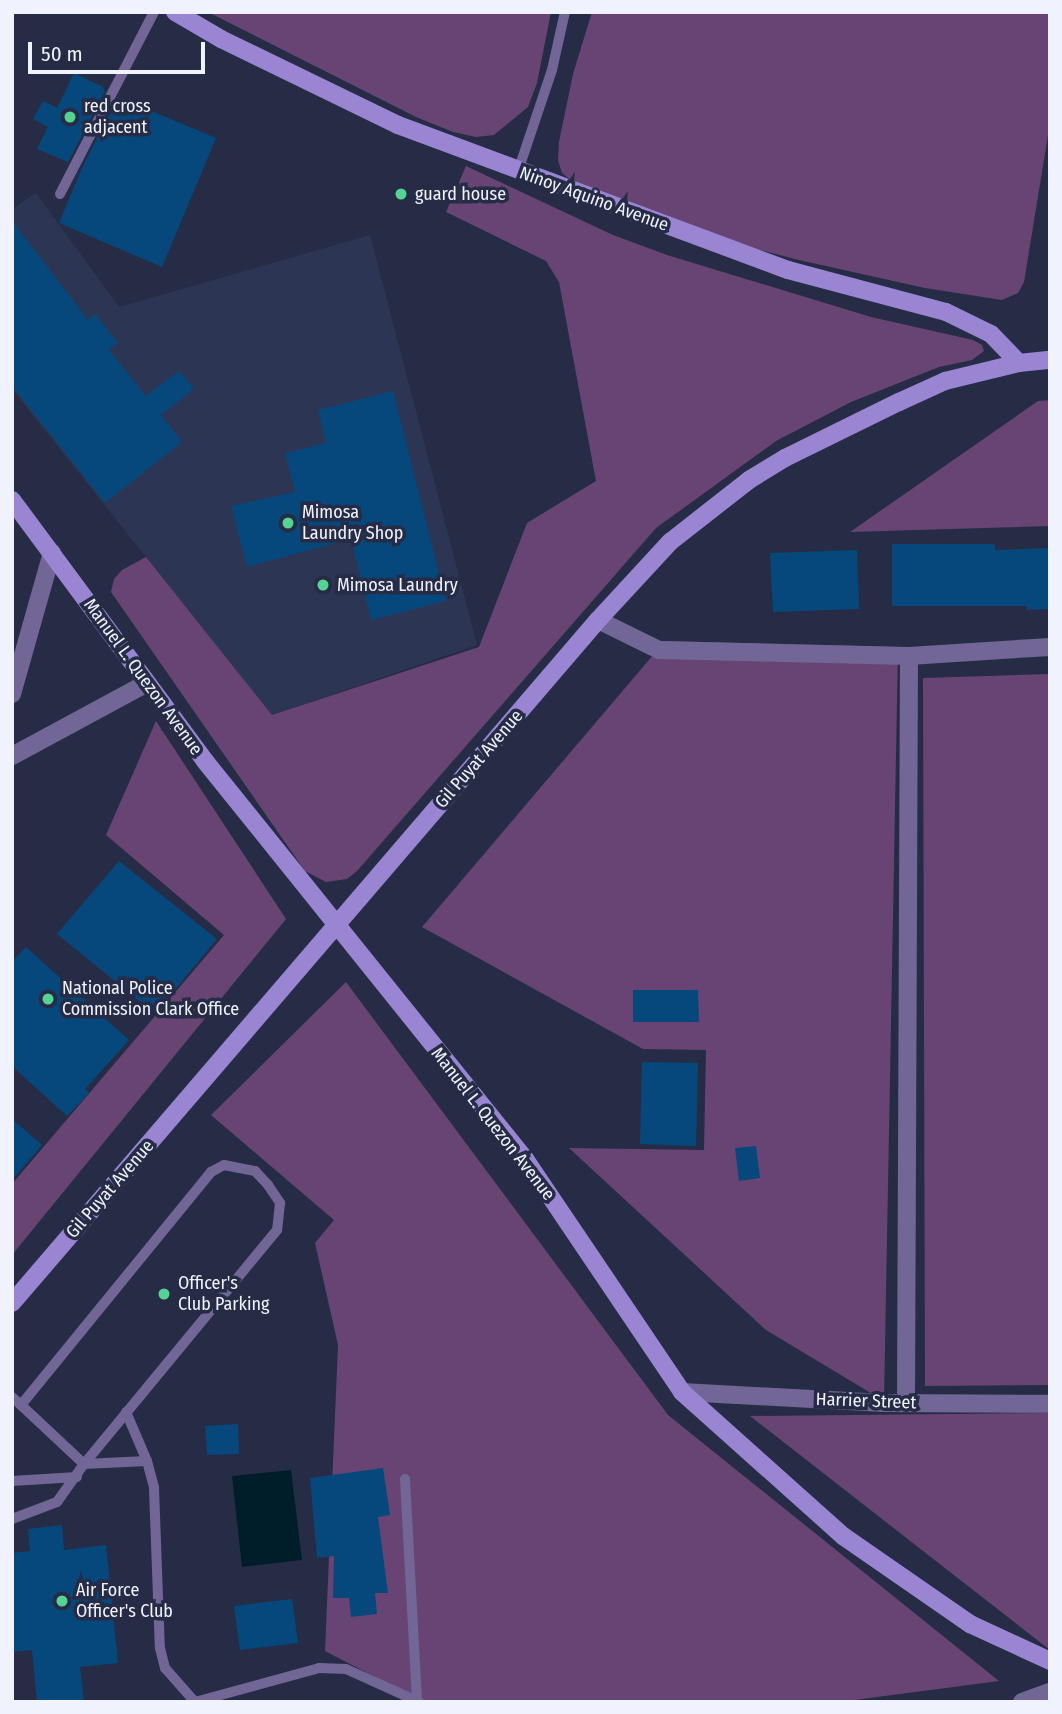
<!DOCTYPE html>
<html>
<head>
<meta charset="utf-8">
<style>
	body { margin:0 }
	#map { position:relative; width:1062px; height:1714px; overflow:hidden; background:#262c46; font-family:"Fira Sans Condensed",sans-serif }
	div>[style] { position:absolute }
	.built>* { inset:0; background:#2d3555 }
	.green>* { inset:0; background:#684474 }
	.water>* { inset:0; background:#001e2a }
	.building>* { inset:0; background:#06487c }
	.lane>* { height:10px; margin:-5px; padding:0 5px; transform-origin:5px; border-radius:5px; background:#726696 }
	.street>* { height:18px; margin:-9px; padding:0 9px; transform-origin:9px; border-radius:9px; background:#726696 }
	.secondary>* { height:18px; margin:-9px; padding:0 9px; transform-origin:9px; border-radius:9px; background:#9985d2 }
	.dots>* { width:19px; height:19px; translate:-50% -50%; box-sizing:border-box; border:4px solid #262c46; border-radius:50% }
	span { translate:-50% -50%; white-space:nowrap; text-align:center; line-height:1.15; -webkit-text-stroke:7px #262c46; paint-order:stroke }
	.poi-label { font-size:18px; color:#f0f3fd }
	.left { translate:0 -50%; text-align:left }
	.street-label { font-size:18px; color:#f0f3fd }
	.frame { position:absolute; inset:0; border:14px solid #f0f3fd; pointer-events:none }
	.scale { position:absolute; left:28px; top:42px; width:177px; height:32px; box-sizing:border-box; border:4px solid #f0f3fd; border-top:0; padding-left:9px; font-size:21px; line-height:24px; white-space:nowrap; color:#f0f3fd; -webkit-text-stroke:5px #262c46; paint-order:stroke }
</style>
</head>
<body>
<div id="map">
	<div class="built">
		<i style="clip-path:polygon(36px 193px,119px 307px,370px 235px,477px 645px,272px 715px,12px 389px,12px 209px)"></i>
	</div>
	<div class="green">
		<i style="clip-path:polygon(208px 12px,551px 12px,537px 83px,528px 107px,494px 135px,476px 137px,453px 132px,416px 117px)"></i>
		<i style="clip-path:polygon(592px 12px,1050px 12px,1050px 123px,1024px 282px,1018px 293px,1002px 300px,925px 288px,799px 260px,697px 234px,573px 182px,562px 173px,558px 160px,559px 142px,573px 74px)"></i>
		<i style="clip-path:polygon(466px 166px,613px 235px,667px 255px,871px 317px,973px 340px,982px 345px,984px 351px,972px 360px,939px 367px,851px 402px,776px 441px,656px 528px,357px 871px,347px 879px,326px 882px,305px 871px,111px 592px,114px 579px,122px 570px,146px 557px,272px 715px,479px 647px,527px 523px,596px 481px,559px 282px,546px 261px,446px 212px)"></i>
		<i style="clip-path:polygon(1050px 400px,1050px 526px,850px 532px,1038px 401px)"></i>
		<i style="clip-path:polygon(665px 641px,898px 647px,884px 1401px,766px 1330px,569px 1148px,704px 1150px,706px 1050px,643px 1049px,422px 927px)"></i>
		<i style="clip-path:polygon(1050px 674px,1050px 1385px,925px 1386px,923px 678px)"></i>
		<i style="clip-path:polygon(156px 721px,286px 919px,12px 1255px,12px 1184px,224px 935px,106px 835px)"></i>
		<i style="clip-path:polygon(346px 982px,668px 1415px,999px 1681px,839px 1702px,423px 1702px,325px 1651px,338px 1345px,315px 1243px,334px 1220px,211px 1115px)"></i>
		<i style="clip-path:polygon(1050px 1413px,1050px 1650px,750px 1416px)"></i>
	</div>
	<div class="water">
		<i style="clip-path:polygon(291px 1470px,302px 1560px,242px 1567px,232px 1476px)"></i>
	</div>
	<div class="building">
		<i style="clip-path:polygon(74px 73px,103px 87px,105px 92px,68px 162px,37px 149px,48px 127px,33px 119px,43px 101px,57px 108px)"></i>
		<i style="clip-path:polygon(118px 97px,216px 138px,162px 267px,59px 223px,82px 168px)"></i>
		<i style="clip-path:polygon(12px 221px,88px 320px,95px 314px,118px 343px,109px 350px,146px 396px,179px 371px,194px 389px,161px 415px,182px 442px,105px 503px,12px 386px)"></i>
		<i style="clip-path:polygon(393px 391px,446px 601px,371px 620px,351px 539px,247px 567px,231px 506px,295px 492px,285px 453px,326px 443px,318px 410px)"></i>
		<i style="clip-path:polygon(892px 544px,995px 544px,995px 550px,1050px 548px,1050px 609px,1027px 610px,1027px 606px,892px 606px)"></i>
		<i style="clip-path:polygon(857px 550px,859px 609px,773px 612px,770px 553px)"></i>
		<i style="clip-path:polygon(119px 861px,217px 939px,155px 1014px,57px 934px)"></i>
		<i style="clip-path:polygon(26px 947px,129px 1040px,85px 1089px,89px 1093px,67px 1116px,12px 1066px,12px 962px)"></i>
		<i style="clip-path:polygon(633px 990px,698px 990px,699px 1022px,633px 1022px)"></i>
		<i style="clip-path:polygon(642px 1062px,698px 1063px,696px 1146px,640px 1144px)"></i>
		<i style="clip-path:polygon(12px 1119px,42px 1145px,12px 1180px)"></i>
		<i style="clip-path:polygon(756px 1146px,760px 1178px,739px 1181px,735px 1148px)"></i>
		<i style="clip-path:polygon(238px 1424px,239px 1454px,207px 1455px,205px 1426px)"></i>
		<i style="clip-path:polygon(383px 1468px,390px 1515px,378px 1517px,388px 1593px,375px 1593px,377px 1614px,351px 1617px,349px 1598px,333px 1598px,334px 1556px,317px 1558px,310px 1478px)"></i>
		<i style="clip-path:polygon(62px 1525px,64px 1550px,106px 1545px,118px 1663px,80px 1667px,84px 1702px,37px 1702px,32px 1650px,12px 1652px,12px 1553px,30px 1551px,28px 1529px)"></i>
		<i style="clip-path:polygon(292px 1599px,298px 1643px,240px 1650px,234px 1606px)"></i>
	</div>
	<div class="lane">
		<i style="left:518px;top:171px;width:107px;rotate:-71.4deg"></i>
		<i style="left:552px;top:70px;width:59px;rotate:-77.4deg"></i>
		<i style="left:60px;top:194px;width:205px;rotate:-62.7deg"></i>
		<i style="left:224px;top:1165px;width:32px;rotate:11deg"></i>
		<i style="left:255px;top:1171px;width:19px;rotate:47deg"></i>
		<i style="left:268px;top:1185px;width:22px;rotate:56deg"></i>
		<i style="left:280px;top:1203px;width:27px;rotate:96deg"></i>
		<i style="left:277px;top:1230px;width:303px;rotate:129.5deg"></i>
		<i style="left:84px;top:1464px;width:86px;rotate:-136.9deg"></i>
		<i style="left:21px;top:1405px;width:301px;rotate:-50.8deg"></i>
		<i style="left:211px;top:1172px;width:15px;rotate:-28deg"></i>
		<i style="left:12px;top:1397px;width:12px;rotate:42deg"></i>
		<i style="left:126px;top:1412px;width:53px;rotate:66.8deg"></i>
		<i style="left:147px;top:1461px;width:28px;rotate:75deg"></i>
		<i style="left:154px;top:1488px;width:160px;rotate:87.9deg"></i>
		<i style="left:160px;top:1648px;width:21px;rotate:76deg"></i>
		<i style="left:165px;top:1668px;width:45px;rotate:48.6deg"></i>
		<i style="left:195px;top:1702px;width:129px;rotate:-15.3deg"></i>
		<i style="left:319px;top:1668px;width:27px;rotate:2deg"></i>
		<i style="left:346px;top:1669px;width:80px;rotate:24.3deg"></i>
		<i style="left:405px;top:1479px;width:220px;rotate:86.9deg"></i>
		<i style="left:12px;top:1481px;width:65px;rotate:-3.5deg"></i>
		<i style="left:12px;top:1519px;width:48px;rotate:-20.7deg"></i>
		<i style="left:57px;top:1502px;width:47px;rotate:-54.6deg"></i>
		<i style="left:84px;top:1464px;width:63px;rotate:-2.7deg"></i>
	</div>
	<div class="street">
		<i style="left:598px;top:620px;width:68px;rotate:26.2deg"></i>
		<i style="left:659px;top:650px;width:250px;rotate:1.4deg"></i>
		<i style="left:909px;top:656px;width:141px;rotate:-3.7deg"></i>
		<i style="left:12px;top:694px;width:147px;rotate:-74.2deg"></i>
		<i style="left:12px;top:756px;width:153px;rotate:-28.4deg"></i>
		<i style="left:682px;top:1392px;width:202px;rotate:3.1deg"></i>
		<i style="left:884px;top:1403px;width:166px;rotate:0.3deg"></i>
		<i style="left:906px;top:1403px;width:747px;rotate:-89.77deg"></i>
		<i style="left:1022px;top:1702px;width:30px;rotate:-20deg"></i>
	</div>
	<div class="secondary">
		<i style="left:175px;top:12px;width:53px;rotate:30.4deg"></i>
		<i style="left:221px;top:39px;width:197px;rotate:25.9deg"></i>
		<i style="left:398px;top:125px;width:416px;rotate:20.4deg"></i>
		<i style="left:788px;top:270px;width:163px;rotate:14.9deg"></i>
		<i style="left:946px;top:312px;width:50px;rotate:26.1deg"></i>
		<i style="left:991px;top:334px;width:40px;rotate:46deg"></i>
		<i style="left:12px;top:500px;width:325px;rotate:53.5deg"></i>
		<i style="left:205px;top:761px;width:511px;rotate:51.2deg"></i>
		<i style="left:525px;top:1159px;width:281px;rotate:56deg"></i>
		<i style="left:682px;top:1392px;width:216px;rotate:41.8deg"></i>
		<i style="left:843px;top:1536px;width:155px;rotate:34.7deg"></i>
		<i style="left:970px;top:1624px;width:88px;rotate:24.8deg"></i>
		<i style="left:12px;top:1303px;width:900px;rotate:-49.37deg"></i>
		<i style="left:598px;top:620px;width:106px;rotate:-47.3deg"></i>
		<i style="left:670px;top:542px;width:100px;rotate:-38.1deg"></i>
		<i style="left:749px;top:480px;width:42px;rotate:-31.4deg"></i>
		<i style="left:785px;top:458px;width:127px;rotate:-26.2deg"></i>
		<i style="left:899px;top:402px;width:51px;rotate:-24.5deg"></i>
		<i style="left:945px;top:381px;width:76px;rotate:-13.7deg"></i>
		<i style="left:1019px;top:363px;width:31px;rotate:-6deg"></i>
	</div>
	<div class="dots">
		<i style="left:70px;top:117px;background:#54d395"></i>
		<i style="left:401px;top:194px;background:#54d395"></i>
		<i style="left:288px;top:523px;background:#54d395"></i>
		<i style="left:323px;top:585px;background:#54d395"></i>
		<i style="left:48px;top:999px;background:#54d395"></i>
		<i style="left:164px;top:1294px;background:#54d395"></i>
		<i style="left:62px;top:1601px;background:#54d395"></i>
	</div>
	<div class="poi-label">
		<span class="left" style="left:84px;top:117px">red cross<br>adjacent</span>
		<span class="left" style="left:415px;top:194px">guard house</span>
		<span class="left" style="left:302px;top:523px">Mimosa<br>Laundry Shop</span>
		<span class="left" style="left:337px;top:585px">Mimosa Laundry</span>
		<span class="left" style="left:62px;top:999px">National Police<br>Commission Clark Office</span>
		<span class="left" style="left:178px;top:1294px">Officer's<br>Club Parking</span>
		<span class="left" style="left:76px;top:1601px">Air Force<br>Officer's Club</span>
	</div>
	<div class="street-label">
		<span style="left:594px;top:199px;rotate:20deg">Ninoy Aquino Avenue</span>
		<span style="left:143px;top:677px;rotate:54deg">Manuel L. Quezon Avenue</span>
		<span style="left:479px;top:759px;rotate:-49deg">Gil Puyat Avenue</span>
		<span style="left:493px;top:1124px;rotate:52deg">Manuel L. Quezon Avenue</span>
		<span style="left:110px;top:1189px;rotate:-49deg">Gil Puyat Avenue</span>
		<span style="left:866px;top:1401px;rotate:2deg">Harrier Street</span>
	</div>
	<div class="frame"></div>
	<div class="scale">50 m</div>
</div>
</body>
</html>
